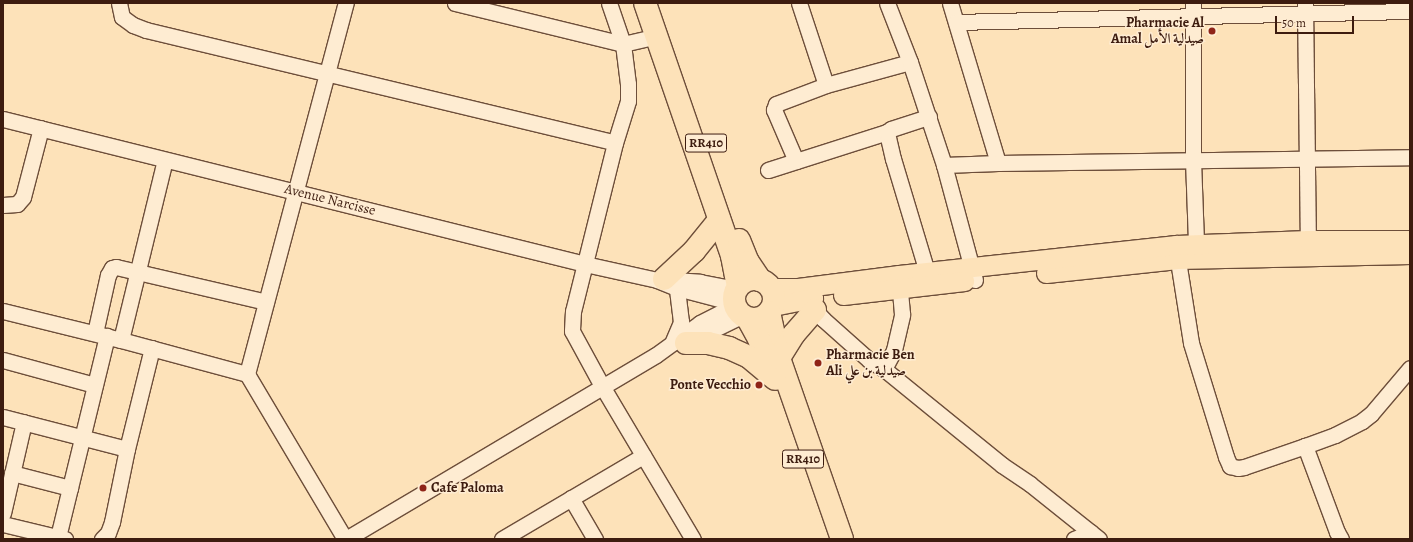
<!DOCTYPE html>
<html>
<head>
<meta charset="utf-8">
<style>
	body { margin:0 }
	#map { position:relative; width:1413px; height:542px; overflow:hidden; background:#fde2b9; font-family:Alegreya,Amiri,serif }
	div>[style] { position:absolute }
	.roads { filter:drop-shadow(1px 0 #6d4e3a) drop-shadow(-1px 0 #6d4e3a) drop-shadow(0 1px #6d4e3a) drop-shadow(0 -1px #6d4e3a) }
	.minor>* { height:15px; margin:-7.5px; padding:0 7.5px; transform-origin:7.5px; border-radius:7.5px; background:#feecd2 }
	.major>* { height:19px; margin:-9.5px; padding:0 9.5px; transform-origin:9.5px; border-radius:9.5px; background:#fde2b9 }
	.highway>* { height:22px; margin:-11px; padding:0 11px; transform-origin:11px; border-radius:11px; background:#fde2b9 }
	.highway>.ring { margin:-11px; padding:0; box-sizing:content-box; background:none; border:22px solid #fde2b9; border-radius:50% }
	.dots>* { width:11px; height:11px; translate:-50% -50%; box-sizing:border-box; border:2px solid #feecd2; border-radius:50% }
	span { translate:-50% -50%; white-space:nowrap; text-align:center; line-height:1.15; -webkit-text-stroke:3px #feecd2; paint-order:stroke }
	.shield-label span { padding:1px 3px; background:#feecd2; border:1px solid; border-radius:3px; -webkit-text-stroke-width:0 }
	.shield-label { font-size:13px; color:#3d1c0f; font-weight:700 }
	.poi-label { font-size:14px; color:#3d1c0f; font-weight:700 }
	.right { translate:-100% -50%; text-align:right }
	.left { translate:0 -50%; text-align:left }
	.street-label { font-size:14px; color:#3d1c0f }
	.frame { position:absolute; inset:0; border:4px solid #3d1c0f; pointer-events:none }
	.scale { position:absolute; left:1275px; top:16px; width:79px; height:18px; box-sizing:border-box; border:2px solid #3d1c0f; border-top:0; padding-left:5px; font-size:12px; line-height:14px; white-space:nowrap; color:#3d1c0f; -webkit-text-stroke:3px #feecd2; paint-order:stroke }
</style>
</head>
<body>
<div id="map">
	<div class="roads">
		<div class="minor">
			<i style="left:119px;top:3px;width:14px;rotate:78deg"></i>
			<i style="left:122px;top:17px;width:14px;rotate:36deg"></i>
			<i style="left:133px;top:25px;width:14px;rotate:21deg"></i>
			<i style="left:146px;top:30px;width:482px;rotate:13.5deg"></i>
			<i style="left:455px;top:3px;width:173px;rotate:13.7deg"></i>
			<i style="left:623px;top:44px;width:35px;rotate:-13deg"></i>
			<i style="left:609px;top:3px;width:43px;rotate:71.1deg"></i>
			<i style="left:623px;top:44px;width:40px;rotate:82.9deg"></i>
			<i style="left:628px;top:84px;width:17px;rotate:90deg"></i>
			<i style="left:628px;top:101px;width:44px;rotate:107.2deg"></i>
			<i style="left:615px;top:143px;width:173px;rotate:104deg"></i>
			<i style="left:573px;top:311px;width:20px;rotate:93deg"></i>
			<i style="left:572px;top:331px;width:63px;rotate:61.4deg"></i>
			<i style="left:602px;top:386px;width:178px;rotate:59.3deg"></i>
			<i style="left:799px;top:3px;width:86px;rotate:71.8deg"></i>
			<i style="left:826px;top:85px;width:87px;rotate:-15.3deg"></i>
			<i style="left:887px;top:3px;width:63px;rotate:68.7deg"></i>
			<i style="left:910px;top:62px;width:108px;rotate:71.7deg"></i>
			<i style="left:944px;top:165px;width:119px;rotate:74.9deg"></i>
			<i style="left:950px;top:3px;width:167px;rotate:73.3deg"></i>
			<i style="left:998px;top:163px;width:412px;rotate:-0.8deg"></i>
			<i style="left:1193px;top:3px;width:157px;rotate:90deg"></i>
			<i style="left:1193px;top:160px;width:83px;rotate:87.9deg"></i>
			<i style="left:1196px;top:243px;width:11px;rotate:75deg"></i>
			<i style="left:1305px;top:3px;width:237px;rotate:89.3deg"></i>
			<i style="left:956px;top:22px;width:454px;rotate:-1.4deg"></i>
			<i style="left:3px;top:119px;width:600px;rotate:13.99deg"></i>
			<i style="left:585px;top:264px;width:74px;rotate:12.5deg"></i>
			<i style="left:657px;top:280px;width:22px;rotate:22deg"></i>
			<i style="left:677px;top:288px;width:59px;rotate:14.7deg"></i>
			<i style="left:796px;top:161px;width:56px;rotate:-113.3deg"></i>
			<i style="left:774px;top:110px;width:6px;rotate:-72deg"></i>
			<i style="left:776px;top:104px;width:53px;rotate:-20.8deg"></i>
			<i style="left:944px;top:165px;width:54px;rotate:-2.1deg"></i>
			<i style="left:768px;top:170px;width:125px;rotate:-17.7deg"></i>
			<i style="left:3px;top:205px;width:14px;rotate:-4deg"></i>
			<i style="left:17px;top:204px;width:9px;rotate:-49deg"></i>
			<i style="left:23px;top:197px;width:71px;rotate:-75.4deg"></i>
			<i style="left:1176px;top:248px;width:96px;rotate:81deg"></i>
			<i style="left:1191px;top:343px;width:119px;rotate:72.9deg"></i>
			<i style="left:1226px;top:457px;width:10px;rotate:66deg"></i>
			<i style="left:1230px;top:466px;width:8px;rotate:14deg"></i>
			<i style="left:1238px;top:468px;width:6px;rotate:-9deg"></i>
			<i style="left:1244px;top:467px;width:65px;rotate:-19deg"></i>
			<i style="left:927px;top:272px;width:118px;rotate:-106.7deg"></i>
			<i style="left:893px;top:159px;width:28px;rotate:-103deg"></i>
			<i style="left:887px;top:132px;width:5px;rotate:-37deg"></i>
			<i style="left:891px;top:129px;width:40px;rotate:-18deg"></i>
			<i style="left:674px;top:280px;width:26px;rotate:4deg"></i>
			<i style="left:700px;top:282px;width:37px;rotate:11deg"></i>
			<i style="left:812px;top:303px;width:8px;rotate:67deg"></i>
			<i style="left:815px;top:310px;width:12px;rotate:48deg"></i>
			<i style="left:823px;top:319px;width:62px;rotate:41.7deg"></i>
			<i style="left:869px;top:360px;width:17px;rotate:31deg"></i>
			<i style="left:884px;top:369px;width:152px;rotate:39.1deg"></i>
			<i style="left:1002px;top:465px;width:34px;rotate:34deg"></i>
			<i style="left:1030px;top:484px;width:88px;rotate:38.6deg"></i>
			<i style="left:3px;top:311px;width:122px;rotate:13.8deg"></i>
			<i style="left:121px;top:340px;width:131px;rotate:15.1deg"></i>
			<i style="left:247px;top:374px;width:192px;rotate:59.3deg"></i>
			<i style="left:95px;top:333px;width:59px;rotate:-77.4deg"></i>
			<i style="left:108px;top:275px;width:8px;rotate:-60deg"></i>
			<i style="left:112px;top:268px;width:4px;rotate:-14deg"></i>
			<i style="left:116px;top:267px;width:154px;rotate:13.1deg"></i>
			<i style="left:121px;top:340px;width:185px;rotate:-76.3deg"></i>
			<i style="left:673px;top:341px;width:21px;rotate:-67deg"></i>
			<i style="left:681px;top:322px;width:34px;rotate:-97deg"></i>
			<i style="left:690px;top:341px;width:57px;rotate:-26.1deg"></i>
			<i style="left:3px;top:360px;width:95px;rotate:15.2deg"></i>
			<i style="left:884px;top:369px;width:21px;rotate:-62deg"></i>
			<i style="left:894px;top:350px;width:37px;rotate:-77deg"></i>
			<i style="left:902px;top:314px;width:36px;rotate:-95deg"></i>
			<i style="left:247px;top:374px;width:384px;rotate:-75.1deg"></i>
			<i style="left:3px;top:417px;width:128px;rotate:14.5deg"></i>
			<i style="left:12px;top:473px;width:60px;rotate:14.5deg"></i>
			<i style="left:571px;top:498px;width:48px;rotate:59.7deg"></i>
			<i style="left:3px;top:513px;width:93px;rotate:-77deg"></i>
			<i style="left:3px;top:524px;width:64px;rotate:13.6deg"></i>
			<i style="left:58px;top:537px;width:207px;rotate:-76.3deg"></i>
			<i style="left:102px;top:539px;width:8px;rotate:-45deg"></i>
			<i style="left:108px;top:533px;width:12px;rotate:-70deg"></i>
			<i style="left:112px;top:522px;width:75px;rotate:-78.4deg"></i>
			<i style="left:127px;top:449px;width:104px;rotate:-76.1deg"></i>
			<i style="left:346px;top:539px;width:360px;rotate:-30.7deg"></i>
			<i style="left:656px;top:355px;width:54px;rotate:-36deg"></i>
			<i style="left:700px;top:323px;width:38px;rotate:-27deg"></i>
			<i style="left:502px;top:539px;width:164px;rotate:-30.5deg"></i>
			<i style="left:1074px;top:539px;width:18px;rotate:-22deg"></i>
			<i style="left:1341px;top:539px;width:8px;rotate:-120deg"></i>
			<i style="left:1337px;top:532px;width:92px;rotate:-110.4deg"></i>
			<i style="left:1305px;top:446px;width:32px;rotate:-20deg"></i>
			<i style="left:1335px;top:435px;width:30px;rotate:-27deg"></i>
			<i style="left:1362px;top:421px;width:11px;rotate:-38deg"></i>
			<i style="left:1371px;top:414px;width:60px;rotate:-49.7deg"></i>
		</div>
		<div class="major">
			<i style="left:1046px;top:273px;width:132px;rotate:-6.1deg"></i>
			<i style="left:1177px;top:259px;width:233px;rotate:-1.2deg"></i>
			<i style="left:771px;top:288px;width:27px"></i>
			<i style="left:798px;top:288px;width:102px;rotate:-7.3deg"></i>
			<i style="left:899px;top:275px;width:279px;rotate:-6.2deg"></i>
			<i style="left:1176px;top:245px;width:132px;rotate:-2.2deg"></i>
			<i style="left:1308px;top:240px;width:102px"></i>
			<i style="left:843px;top:295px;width:122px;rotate:-6.6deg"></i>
			<i style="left:773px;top:306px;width:41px;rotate:-11.3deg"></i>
		</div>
		<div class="highway">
			<i style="left:645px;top:3px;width:268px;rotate:71deg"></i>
			<i style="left:732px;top:256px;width:31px;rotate:79deg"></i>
			<i style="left:739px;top:240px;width:24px;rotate:68deg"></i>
			<i style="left:748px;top:262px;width:22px;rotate:56deg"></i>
			<i class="ring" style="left:734px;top:279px;width:18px;height:18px"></i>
			<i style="left:664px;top:279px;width:41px;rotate:-43deg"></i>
			<i style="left:694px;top:251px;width:40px;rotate:-51deg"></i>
			<i style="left:769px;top:312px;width:47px;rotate:77.7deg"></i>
			<i style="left:779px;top:358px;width:192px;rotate:70.8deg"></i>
			<i style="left:748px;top:319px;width:23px;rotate:61deg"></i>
			<i style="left:759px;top:339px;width:26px;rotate:67deg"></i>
			<i style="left:686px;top:343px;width:22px"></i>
			<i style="left:708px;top:343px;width:22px;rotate:13deg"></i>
			<i style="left:729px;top:348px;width:22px;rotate:24deg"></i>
			<i style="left:749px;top:357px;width:34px;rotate:40deg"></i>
			<i style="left:779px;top:358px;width:28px;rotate:-58deg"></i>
			<i style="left:794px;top:334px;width:32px;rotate:-49deg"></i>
		</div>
	</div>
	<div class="dots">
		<i style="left:1212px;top:31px;background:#8f2418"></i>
		<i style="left:818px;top:363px;background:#8f2418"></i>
		<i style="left:759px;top:385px;background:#8f2418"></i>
		<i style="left:423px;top:488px;background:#8f2418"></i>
	</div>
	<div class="shield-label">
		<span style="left:706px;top:143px">RR410</span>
		<span style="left:803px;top:459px">RR410</span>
	</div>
	<div class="poi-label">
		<span class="right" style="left:1204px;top:31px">Pharmacie Al<br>Amal صيدلية الأمل</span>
		<span class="left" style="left:826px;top:363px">Pharmacie Ben<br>Ali صيدلية بن علي</span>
		<span class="right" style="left:751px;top:385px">Ponte Vecchio</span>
		<span class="left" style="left:431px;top:488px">Cafe Paloma</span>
	</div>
	<div class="street-label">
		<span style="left:330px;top:200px;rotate:14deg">Avenue Narcisse</span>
	</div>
	<div class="frame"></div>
	<div class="scale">50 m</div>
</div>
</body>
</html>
